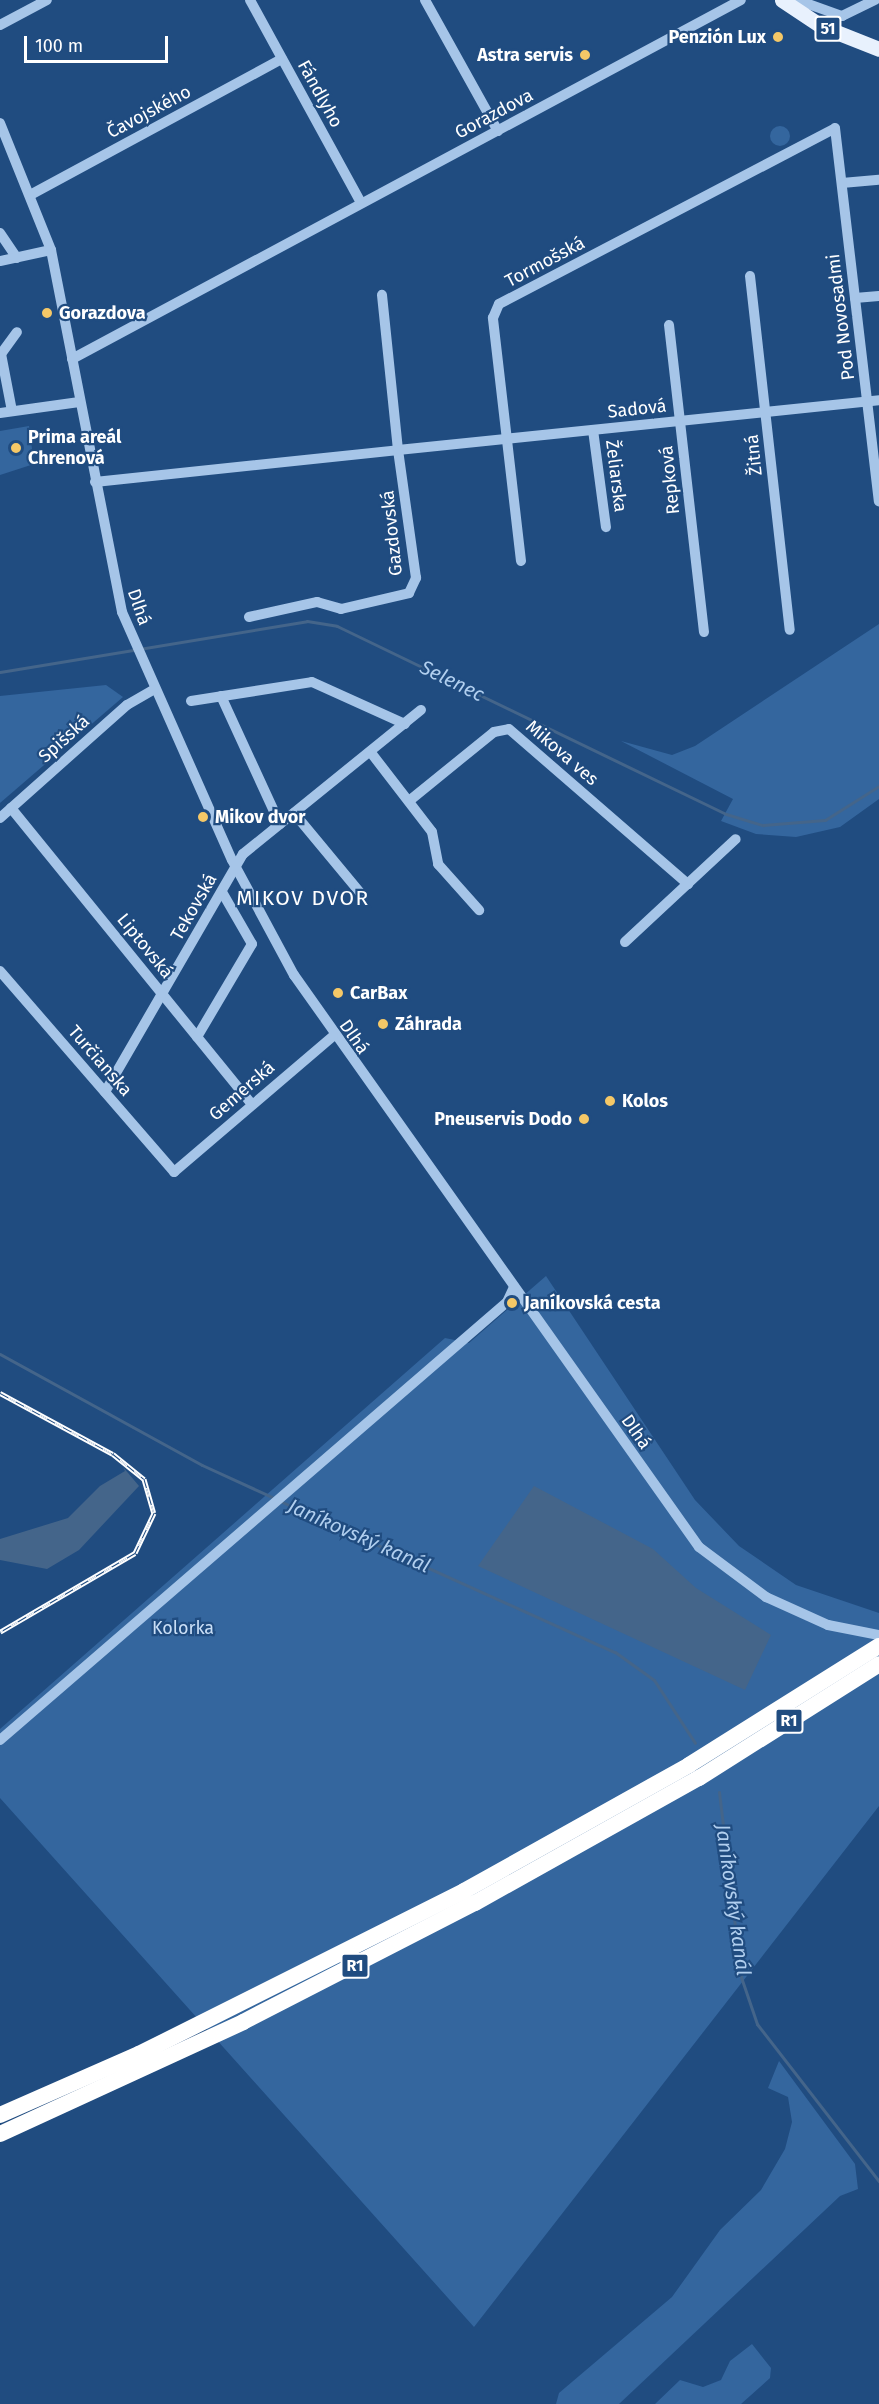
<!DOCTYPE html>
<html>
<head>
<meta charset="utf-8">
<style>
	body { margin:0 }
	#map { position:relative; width:879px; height:2404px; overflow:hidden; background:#204c80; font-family:"Fira Sans",sans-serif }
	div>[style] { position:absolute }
	.green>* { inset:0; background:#34669e }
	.round { border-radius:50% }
	.water>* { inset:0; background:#44658a }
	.stream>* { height:3px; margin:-1.5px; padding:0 1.5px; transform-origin:1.5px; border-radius:1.5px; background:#44658a }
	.minor>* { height:10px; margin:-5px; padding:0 5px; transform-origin:5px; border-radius:5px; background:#a6c5e8 }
	.major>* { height:15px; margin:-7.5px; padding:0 7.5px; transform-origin:7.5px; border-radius:7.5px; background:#e8f1fd }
	.highway>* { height:16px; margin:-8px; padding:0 8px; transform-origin:8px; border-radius:8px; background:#fff }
	.rail>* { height:5px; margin-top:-2.5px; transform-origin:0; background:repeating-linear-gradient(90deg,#204c80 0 9px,#fff 0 18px); box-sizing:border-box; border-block:2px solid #fff }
	.dots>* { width:16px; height:16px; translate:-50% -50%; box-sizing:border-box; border:3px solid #204c80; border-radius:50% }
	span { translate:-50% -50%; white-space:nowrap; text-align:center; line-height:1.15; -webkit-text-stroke:4.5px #204c80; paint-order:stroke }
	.shield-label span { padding:2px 4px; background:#204c80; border:2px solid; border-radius:4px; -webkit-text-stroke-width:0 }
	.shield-label { font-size:16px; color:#fff; font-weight:700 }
	.poi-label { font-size:18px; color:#fff; font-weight:700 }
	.right { translate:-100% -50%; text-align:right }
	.left { translate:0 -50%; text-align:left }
	.street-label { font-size:18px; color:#fff }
	.park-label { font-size:18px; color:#cadff6 }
	.water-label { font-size:20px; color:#b1cfef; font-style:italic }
	.quarter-label { font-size:21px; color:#fff; letter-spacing:1.5px }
	.scale { position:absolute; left:24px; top:36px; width:144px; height:27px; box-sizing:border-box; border:3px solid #fff; border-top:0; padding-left:8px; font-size:18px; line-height:21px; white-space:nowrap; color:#fff; -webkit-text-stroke:4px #204c80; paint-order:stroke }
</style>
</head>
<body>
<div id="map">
	<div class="green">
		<i class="round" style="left:770px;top:126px;width:20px;height:20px"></i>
		<i style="clip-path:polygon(29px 426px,34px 464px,0 475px,0 431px)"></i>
		<i style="clip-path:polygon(879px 624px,879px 799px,840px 827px,796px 837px,756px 834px,721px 821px,733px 799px,621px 741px,672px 755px,695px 746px)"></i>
		<i style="clip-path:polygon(106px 685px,123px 697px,0 803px,0 696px)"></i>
		<i style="clip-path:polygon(546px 1276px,695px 1500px,739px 1546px,796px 1585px,879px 1613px,879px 1806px,474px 2327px,0 1798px,0 1729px,445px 1338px,469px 1343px)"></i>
		<i style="clip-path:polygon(779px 2061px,855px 2164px,858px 2189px,840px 2196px,619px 2404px,556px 2404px,559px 2393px,672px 2297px,720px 2230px,761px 2190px,785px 2149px,792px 2122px,788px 2097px,768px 2088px)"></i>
		<i style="clip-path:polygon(752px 2344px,771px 2368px,770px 2378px,741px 2404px,655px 2404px,680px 2380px,703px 2387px,721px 2380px,730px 2361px)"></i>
	</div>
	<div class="water">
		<i style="clip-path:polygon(123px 1467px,139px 1486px,79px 1550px,47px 1569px,0 1560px,0 1539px,68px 1518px,100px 1486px,125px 1471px)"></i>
		<i style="clip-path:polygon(534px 1486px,653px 1549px,696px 1588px,771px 1635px,745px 1690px,478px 1566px)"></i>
	</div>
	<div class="stream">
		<i style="left:0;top:672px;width:311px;rotate:-9.4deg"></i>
		<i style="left:307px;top:621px;width:30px;rotate:9deg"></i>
		<i style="left:337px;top:626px;width:432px;rotate:25.8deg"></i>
		<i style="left:726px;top:814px;width:39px;rotate:17deg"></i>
		<i style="left:763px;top:825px;width:62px;rotate:-4.6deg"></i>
		<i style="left:825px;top:820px;width:64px;rotate:-32.2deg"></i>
		<i style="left:0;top:1354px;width:230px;rotate:28.8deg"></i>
		<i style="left:202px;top:1465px;width:79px;rotate:24.6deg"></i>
		<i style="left:280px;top:1501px;width:367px;rotate:24.3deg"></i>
		<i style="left:615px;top:1652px;width:48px;rotate:35.7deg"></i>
		<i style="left:654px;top:1680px;width:75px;rotate:56.9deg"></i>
		<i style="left:719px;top:1792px;width:186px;rotate:83.2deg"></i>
		<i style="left:741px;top:1977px;width:50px;rotate:71.2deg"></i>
		<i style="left:757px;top:2024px;width:199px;rotate:52.2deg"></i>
	</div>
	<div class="minor">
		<i style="left:250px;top:0;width:231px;rotate:61.3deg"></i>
		<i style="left:425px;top:0;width:150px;rotate:60.9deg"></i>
		<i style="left:797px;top:0;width:48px;rotate:19.6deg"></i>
		<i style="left:842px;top:16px;width:37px;rotate:-26deg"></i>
		<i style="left:0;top:25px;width:53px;rotate:-28deg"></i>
		<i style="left:0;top:123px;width:137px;rotate:68.1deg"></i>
		<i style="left:51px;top:250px;width:369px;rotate:78.9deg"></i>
		<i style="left:122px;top:612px;width:271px;rotate:66.1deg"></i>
		<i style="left:232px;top:860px;width:131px;rotate:61.7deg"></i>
		<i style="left:294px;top:975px;width:701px;rotate:54.7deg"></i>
		<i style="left:699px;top:1547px;width:84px;rotate:36.7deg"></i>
		<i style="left:766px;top:1597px;width:68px;rotate:24.3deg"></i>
		<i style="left:828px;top:1625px;width:52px;rotate:11.1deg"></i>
		<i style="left:842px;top:183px;width:37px;rotate:-5deg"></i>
		<i style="left:32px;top:194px;width:284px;rotate:-28.4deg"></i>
		<i style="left:0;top:233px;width:30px;rotate:56deg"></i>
		<i style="left:0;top:261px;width:52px;rotate:-12.2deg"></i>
		<i style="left:750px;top:276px;width:356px;rotate:83.6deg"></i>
		<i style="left:855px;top:298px;width:24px;rotate:-5deg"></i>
		<i style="left:669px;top:325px;width:309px;rotate:83.5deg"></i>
		<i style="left:72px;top:359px;width:759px;rotate:-28.22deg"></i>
		<i style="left:12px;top:411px;width:58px;rotate:-100.9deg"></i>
		<i style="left:1px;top:354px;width:27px;rotate:-54deg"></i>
		<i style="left:0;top:413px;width:80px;rotate:-7.9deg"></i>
		<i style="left:593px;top:430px;width:98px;rotate:82.4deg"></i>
		<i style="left:95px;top:482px;width:305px;rotate:-6deg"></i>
		<i style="left:398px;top:450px;width:156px;rotate:-95.9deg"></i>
		<i style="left:521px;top:561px;width:245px;rotate:-96.6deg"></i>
		<i style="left:493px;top:318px;width:15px;rotate:-67deg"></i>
		<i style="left:499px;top:304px;width:379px;rotate:-27.6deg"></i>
		<i style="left:835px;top:128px;width:376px;rotate:83.3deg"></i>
		<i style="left:249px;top:617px;width:70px;rotate:-12.4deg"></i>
		<i style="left:317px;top:602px;width:25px;rotate:16deg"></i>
		<i style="left:341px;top:609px;width:70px;rotate:-13.2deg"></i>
		<i style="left:409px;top:593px;width:17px;rotate:-65deg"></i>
		<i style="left:416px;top:578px;width:129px;rotate:-98deg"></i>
		<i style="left:398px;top:450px;width:484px;rotate:-5.9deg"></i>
		<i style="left:221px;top:696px;width:141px;rotate:65.3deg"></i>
		<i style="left:191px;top:701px;width:122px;rotate:-8.9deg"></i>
		<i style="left:312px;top:682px;width:102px;rotate:24.3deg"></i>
		<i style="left:372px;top:754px;width:98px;rotate:52.4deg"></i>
		<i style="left:432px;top:832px;width:33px;rotate:79deg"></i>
		<i style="left:438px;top:864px;width:62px;rotate:48.3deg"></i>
		<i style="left:409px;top:801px;width:109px;rotate:-39.1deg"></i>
		<i style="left:494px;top:732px;width:15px;rotate:-11deg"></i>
		<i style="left:509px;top:729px;width:237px;rotate:40.9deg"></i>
		<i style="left:11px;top:808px;width:382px;rotate:50.9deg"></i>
		<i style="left:294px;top:813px;width:108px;rotate:50.3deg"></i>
		<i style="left:0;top:818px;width:170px;rotate:-41.7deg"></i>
		<i style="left:127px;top:705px;width:30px;rotate:-30deg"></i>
		<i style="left:625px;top:942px;width:151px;rotate:-42.9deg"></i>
		<i style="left:0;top:971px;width:266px;rotate:49.1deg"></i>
		<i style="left:174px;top:1172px;width:209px;rotate:-40.5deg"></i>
		<i style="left:197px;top:1037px;width:108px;rotate:-59.4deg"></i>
		<i style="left:252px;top:944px;width:60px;rotate:-120deg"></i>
		<i style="left:105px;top:1092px;width:275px;rotate:-59.9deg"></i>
		<i style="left:243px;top:854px;width:229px;rotate:-39deg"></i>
		<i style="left:0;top:1740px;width:670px;rotate:-40.82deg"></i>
		<i style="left:507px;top:1302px;width:17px;rotate:-65deg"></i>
	</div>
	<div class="major">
		<i style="left:782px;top:0;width:47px;rotate:33.7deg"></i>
		<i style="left:821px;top:26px;width:62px;rotate:21.6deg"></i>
	</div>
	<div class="highway">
		<i style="left:0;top:2115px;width:152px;rotate:-23.7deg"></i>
		<i style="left:139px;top:2054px;width:364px;rotate:-26.6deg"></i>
		<i style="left:464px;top:1891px;width:258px;rotate:-29.2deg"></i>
		<i style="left:689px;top:1765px;width:224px;rotate:-32.1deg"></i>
		<i style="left:0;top:2134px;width:268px;rotate:-24.7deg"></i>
		<i style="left:243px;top:2022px;width:261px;rotate:-27.2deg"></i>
		<i style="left:475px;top:1903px;width:257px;rotate:-29.2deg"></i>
		<i style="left:699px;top:1778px;width:213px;rotate:-32.3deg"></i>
	</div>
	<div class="rail">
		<i style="left:0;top:1393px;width:128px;rotate:28.4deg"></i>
		<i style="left:113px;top:1454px;width:40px;rotate:39deg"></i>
		<i style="left:144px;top:1479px;width:35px;rotate:74deg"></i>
		<i style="left:154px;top:1513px;width:44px;rotate:115.4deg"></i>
		<i style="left:135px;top:1553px;width:156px;rotate:149.7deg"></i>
	</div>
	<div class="dots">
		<i style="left:778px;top:37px;background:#f5c867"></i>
		<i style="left:585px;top:55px;background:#f5c867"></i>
		<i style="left:47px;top:313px;background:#f5c867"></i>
		<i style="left:16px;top:448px;background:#f5c867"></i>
		<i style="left:203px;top:817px;background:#f5c867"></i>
		<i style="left:338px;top:993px;background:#f5c867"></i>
		<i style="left:383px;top:1024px;background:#f5c867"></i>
		<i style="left:610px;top:1101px;background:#f5c867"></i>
		<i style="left:584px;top:1119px;background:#f5c867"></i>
		<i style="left:512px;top:1303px;background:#f5c867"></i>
	</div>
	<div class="shield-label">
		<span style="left:828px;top:29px">51</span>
		<span style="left:789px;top:1721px">R1</span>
		<span style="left:355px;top:1966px">R1</span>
	</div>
	<div class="poi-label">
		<span class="right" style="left:766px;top:37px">Penzión Lux</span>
		<span class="right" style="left:573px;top:55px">Astra servis</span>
		<span class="left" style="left:59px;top:313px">Gorazdova</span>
		<span class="left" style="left:28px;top:448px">Prima areál<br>Chrenová</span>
		<span class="left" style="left:215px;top:817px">Mikov dvor</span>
		<span class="left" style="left:350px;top:993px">CarBax</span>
		<span class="left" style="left:395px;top:1024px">Záhrada</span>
		<span class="left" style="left:622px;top:1101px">Kolos</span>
		<span class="right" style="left:572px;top:1119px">Pneuservis Dodo</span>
		<span class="left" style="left:524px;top:1303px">Janíkovská cesta</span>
	</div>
	<div class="street-label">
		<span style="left:320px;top:94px;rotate:61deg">Fándlyho</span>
		<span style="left:149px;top:112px;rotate:-28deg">Čavojského</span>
		<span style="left:494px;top:114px;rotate:-28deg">Gorazdova</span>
		<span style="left:545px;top:262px;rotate:-28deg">Tormošská</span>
		<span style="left:841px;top:317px;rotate:-97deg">Pod Novosadmi</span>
		<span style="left:637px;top:409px;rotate:-6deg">Sadová</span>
		<span style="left:754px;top:455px;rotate:-96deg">Žitná</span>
		<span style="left:616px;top:476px;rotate:83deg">Želiarska</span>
		<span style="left:670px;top:480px;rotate:-96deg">Repková</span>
		<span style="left:392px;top:533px;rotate:-96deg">Gazdovská</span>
		<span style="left:139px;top:607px;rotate:71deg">Dlhá</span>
		<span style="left:64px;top:739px;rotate:-42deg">Spišská</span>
		<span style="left:562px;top:753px;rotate:41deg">Mikova ves</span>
		<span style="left:194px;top:907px;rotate:-60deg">Tekovská</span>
		<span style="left:145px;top:946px;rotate:51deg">Liptovská</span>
		<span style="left:354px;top:1037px;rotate:55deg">Dlhá</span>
		<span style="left:100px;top:1061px;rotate:49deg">Turčianska</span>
		<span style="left:242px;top:1091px;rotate:-41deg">Gemerská</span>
		<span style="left:636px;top:1432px;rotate:55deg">Dlhá</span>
	</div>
	<div class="park-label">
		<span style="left:183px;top:1628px">Kolorka</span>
	</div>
	<div class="water-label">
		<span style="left:452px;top:681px;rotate:26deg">Selenec</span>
		<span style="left:359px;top:1536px;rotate:24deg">Janíkovský kanál</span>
		<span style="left:733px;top:1900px;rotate:82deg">Janíkovský kanál</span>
	</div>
	<div class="quarter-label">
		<span style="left:303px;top:898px">MIKOV DVOR</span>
	</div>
	<div class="scale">100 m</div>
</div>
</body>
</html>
